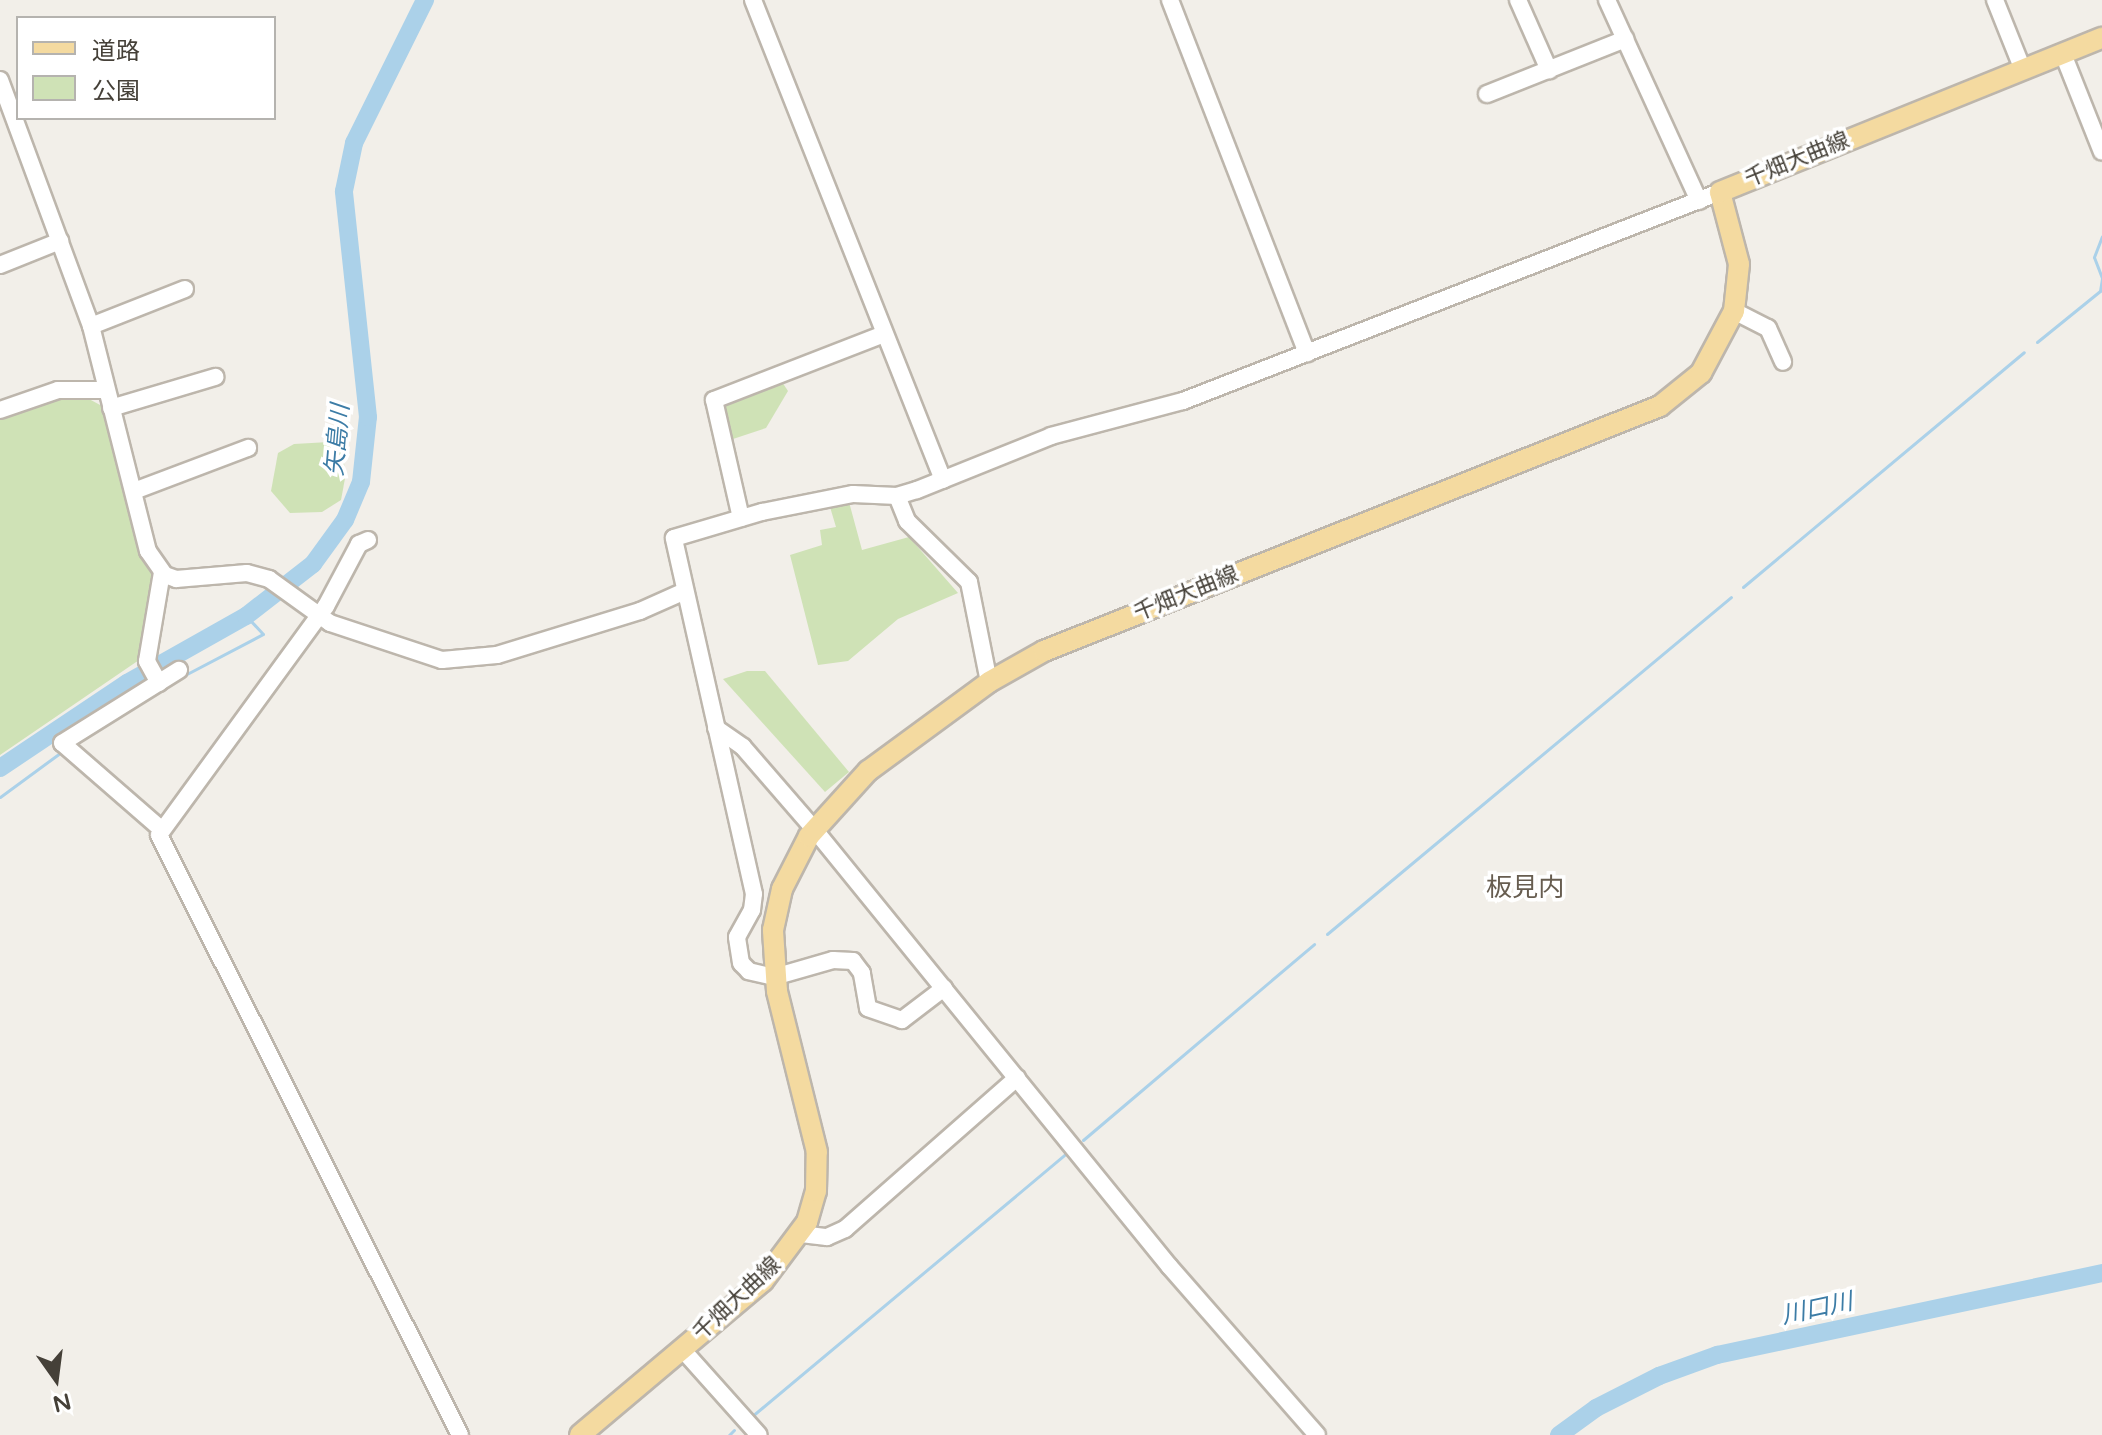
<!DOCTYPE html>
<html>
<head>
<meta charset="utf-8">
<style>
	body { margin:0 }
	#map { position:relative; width:2102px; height:1435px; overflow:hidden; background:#f2efe9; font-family:"Varela Round","Noto Sans JP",sans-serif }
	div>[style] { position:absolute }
	.green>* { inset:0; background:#cfe2b6 }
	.stream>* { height:3px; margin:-1.5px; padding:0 1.5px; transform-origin:1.5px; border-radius:1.5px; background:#abd1e9 }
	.river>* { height:18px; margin:-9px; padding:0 9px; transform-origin:9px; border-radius:9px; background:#abd1e9 }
	.roads { filter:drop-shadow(2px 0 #bdb6ac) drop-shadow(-2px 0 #bdb6ac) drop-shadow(0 2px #bdb6ac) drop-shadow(0 -2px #bdb6ac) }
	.minor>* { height:16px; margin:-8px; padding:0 8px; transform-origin:8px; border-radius:8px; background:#fff }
	.major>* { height:20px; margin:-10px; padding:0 10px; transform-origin:10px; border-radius:10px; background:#f4daa0 }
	span { translate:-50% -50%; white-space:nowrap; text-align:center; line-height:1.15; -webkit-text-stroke:7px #fff; paint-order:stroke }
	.street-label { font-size:22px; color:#454038 }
	.water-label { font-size:24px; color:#3c7ca6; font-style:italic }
	.quarter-label { font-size:26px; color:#675d50 }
	.legend { position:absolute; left:16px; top:16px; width:260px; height:104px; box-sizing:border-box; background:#fff; border:2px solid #b5b3af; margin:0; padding:10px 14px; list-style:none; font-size:24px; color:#454038 }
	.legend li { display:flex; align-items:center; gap:16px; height:40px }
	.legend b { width:40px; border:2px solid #b5b3af }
	.north { position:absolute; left:16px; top:1339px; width:80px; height:80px; -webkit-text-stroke:6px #fff; paint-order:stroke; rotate:166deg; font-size:22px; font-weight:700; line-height:32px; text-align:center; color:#454038 }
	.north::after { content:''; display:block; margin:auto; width:28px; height:36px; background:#454038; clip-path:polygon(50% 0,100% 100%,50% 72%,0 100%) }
</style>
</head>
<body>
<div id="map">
	<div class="green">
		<i style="clip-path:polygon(782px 382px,788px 391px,766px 428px,730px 440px,722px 405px)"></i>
		<i style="clip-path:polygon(76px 392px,102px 406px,137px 547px,157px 580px,142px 658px,0 755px,0 418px)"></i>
		<i style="clip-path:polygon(329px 442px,341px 449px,346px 473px,341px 500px,322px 512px,290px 513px,271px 491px,278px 453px,294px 444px)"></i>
		<i style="clip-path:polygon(849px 502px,862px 550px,909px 537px,958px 593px,898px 619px,848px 661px,818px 665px,790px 555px,822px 545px,820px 530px,836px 527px,830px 507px)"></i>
		<i style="clip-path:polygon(747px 671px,765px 671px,849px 772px,825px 792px,723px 679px)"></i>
	</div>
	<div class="stream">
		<i style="left:2037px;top:342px;width:81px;rotate:-39deg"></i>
		<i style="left:2100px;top:291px;width:13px;rotate:-81deg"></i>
		<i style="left:2102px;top:278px;width:22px;rotate:-111deg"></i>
		<i style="left:2094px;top:257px;width:22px;rotate:-69deg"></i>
		<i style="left:1743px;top:587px;width:366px;rotate:-39.9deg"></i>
		<i style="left:183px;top:676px;width:90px;rotate:-27.7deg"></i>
		<i style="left:263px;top:634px;width:25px;rotate:-133deg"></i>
		<i style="left:0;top:797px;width:74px;rotate:-36.3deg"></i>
		<i style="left:1327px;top:934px;width:526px;rotate:-39.83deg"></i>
		<i style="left:1083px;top:1140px;width:303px;rotate:-40.3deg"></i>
		<i style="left:751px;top:1417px;width:412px;rotate:-39.9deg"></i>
		<i style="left:729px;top:1435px;width:7px;rotate:-45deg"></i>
	</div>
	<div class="river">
		<i style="left:0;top:768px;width:153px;rotate:-33.8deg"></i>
		<i style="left:127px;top:683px;width:137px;rotate:-29.4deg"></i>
		<i style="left:246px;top:616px;width:85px;rotate:-37.8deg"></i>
		<i style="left:313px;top:564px;width:54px;rotate:-54deg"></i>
		<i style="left:345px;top:520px;width:41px;rotate:-67.2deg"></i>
		<i style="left:361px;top:482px;width:65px;rotate:-83.9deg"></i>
		<i style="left:368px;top:417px;width:227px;rotate:-96.1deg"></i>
		<i style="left:344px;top:191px;width:49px;rotate:-78.2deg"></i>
		<i style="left:354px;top:143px;width:160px;rotate:-63.6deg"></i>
		<i style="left:1559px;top:1435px;width:46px;rotate:-36.1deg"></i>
		<i style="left:1596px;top:1408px;width:71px;rotate:-26.9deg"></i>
		<i style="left:1659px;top:1376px;width:62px;rotate:-19.9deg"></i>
		<i style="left:1717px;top:1355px;width:394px;rotate:-12deg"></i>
	</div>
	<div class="roads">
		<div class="minor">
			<i style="left:753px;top:0;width:516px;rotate:68.4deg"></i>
			<i style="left:1170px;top:0;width:379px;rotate:68.8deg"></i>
			<i style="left:1518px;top:0;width:77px;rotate:66.1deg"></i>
			<i style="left:1607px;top:0;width:221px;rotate:65.4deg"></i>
			<i style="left:1995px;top:0;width:75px;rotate:68.2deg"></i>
			<i style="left:2063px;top:54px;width:105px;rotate:68.3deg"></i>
			<i style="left:0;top:80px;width:262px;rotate:69.7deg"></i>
			<i style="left:91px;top:326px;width:232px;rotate:75.8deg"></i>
			<i style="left:148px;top:551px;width:29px;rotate:55deg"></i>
			<i style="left:165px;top:575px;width:12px;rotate:20deg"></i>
			<i style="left:176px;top:579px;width:71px;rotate:-4.8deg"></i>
			<i style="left:247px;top:573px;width:23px;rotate:15deg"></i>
			<i style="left:269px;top:579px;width:75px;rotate:35.8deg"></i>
			<i style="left:330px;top:623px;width:118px;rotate:18.3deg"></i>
			<i style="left:442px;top:660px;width:55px;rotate:-5.2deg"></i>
			<i style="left:497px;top:655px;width:150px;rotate:-17.1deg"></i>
			<i style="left:640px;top:611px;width:49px;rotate:-24deg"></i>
			<i style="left:1487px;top:94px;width:149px;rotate:-21.7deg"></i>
			<i style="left:0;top:265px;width:65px;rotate:-21.8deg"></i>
			<i style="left:1734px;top:311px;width:38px;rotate:27deg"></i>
			<i style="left:1768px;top:328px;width:37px;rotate:66deg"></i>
			<i style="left:91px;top:326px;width:101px;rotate:-21.5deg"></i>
			<i style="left:111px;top:408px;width:109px;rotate:-16.6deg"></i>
			<i style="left:0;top:410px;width:61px;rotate:-19deg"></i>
			<i style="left:58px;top:390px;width:46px"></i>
			<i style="left:134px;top:491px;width:122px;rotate:-20.7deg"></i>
			<i style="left:897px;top:496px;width:27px;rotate:68deg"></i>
			<i style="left:907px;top:521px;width:87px;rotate:44.5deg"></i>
			<i style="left:969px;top:582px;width:102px;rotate:78.7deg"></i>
			<i style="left:741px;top:518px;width:121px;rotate:-102.9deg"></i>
			<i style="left:714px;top:400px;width:182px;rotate:-21.2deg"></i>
			<i style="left:368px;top:540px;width:10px;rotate:156deg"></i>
			<i style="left:359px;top:544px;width:70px;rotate:118deg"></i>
			<i style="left:326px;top:606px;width:283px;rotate:126.1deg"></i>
			<i style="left:159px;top:835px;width:671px;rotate:63.36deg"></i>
			<i style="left:159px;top:683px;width:25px;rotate:-119deg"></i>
			<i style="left:147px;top:661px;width:90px;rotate:-80.4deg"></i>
			<i style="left:716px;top:728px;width:33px;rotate:35deg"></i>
			<i style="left:743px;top:747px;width:108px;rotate:49.1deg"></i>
			<i style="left:814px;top:829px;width:564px;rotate:50.9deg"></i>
			<i style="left:1170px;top:1267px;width:223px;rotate:48.8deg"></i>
			<i style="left:161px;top:829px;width:131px;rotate:-139deg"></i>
			<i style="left:62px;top:743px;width:138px;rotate:-32deg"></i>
			<i style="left:944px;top:988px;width:53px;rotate:142.7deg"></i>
			<i style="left:902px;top:1020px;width:36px;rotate:-161deg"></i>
			<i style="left:868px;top:1008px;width:36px;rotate:-100deg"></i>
			<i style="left:862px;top:973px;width:15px;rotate:-127deg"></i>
			<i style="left:853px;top:961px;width:20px;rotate:-177deg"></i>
			<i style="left:833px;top:960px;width:61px;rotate:163.9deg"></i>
			<i style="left:774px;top:977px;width:26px;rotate:-167deg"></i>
			<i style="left:749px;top:971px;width:11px;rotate:-135deg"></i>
			<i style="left:741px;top:963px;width:26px;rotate:-99deg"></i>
			<i style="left:737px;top:937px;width:31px;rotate:-61deg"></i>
			<i style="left:752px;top:910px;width:16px;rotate:-83deg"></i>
			<i style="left:754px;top:894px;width:365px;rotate:-102.7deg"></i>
			<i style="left:674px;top:538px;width:92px;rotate:-16.5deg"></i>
			<i style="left:762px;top:512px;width:93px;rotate:-11.2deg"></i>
			<i style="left:853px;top:494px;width:44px;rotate:2.6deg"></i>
			<i style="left:897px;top:496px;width:21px;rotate:-17deg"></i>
			<i style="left:917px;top:490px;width:144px;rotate:-21.9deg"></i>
			<i style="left:1051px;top:436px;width:137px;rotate:-14.9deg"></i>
			<i style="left:1183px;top:401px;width:576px;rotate:-21.27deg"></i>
			<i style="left:801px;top:1234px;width:26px;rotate:7deg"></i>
			<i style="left:827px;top:1237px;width:20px;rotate:-24deg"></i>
			<i style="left:845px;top:1229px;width:229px;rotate:-41.3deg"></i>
			<i style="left:682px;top:1349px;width:115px;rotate:48.2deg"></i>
		</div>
		<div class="major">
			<i style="left:580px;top:1435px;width:239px;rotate:-40.1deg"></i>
			<i style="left:763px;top:1281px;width:74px;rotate:-53.3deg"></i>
			<i style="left:807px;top:1222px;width:32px;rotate:-74deg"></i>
			<i style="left:816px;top:1191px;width:39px;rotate:-89deg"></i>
			<i style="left:817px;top:1152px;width:166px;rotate:-104deg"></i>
			<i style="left:777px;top:991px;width:61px;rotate:-93.8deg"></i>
			<i style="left:773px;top:930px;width:42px;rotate:-77.6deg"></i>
			<i style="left:782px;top:889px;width:59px;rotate:-63deg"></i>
			<i style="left:809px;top:836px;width:88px;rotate:-47.8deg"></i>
			<i style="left:868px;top:771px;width:150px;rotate:-36.3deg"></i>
			<i style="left:989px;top:682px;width:63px;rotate:-29.4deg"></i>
			<i style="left:1044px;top:651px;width:663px;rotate:-21.69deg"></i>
			<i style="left:1660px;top:406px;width:53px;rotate:-38.8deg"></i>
			<i style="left:1701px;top:373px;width:70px;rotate:-62deg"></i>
			<i style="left:1734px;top:311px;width:47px;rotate:-83.9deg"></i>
			<i style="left:1739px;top:264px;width:74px;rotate:-104.8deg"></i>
			<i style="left:1720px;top:192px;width:412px;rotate:-22deg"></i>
		</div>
	</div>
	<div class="street-label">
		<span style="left:1797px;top:160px;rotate:-22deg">千畑大曲線</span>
		<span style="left:1186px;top:594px;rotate:-22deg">千畑大曲線</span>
		<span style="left:737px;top:1299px;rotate:-43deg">千畑大曲線</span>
	</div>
	<div class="water-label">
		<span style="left:338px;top:440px;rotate:-85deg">矢島川</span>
		<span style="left:1817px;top:1309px;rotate:-12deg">川口川</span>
	</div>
	<div class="quarter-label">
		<span style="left:1525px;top:888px">板見内</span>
	</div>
	<ul class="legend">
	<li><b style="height:10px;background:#f4daa0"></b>道路</li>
	<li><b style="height:22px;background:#cfe2b6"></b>公園</li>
	</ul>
	<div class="north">N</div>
</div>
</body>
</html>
